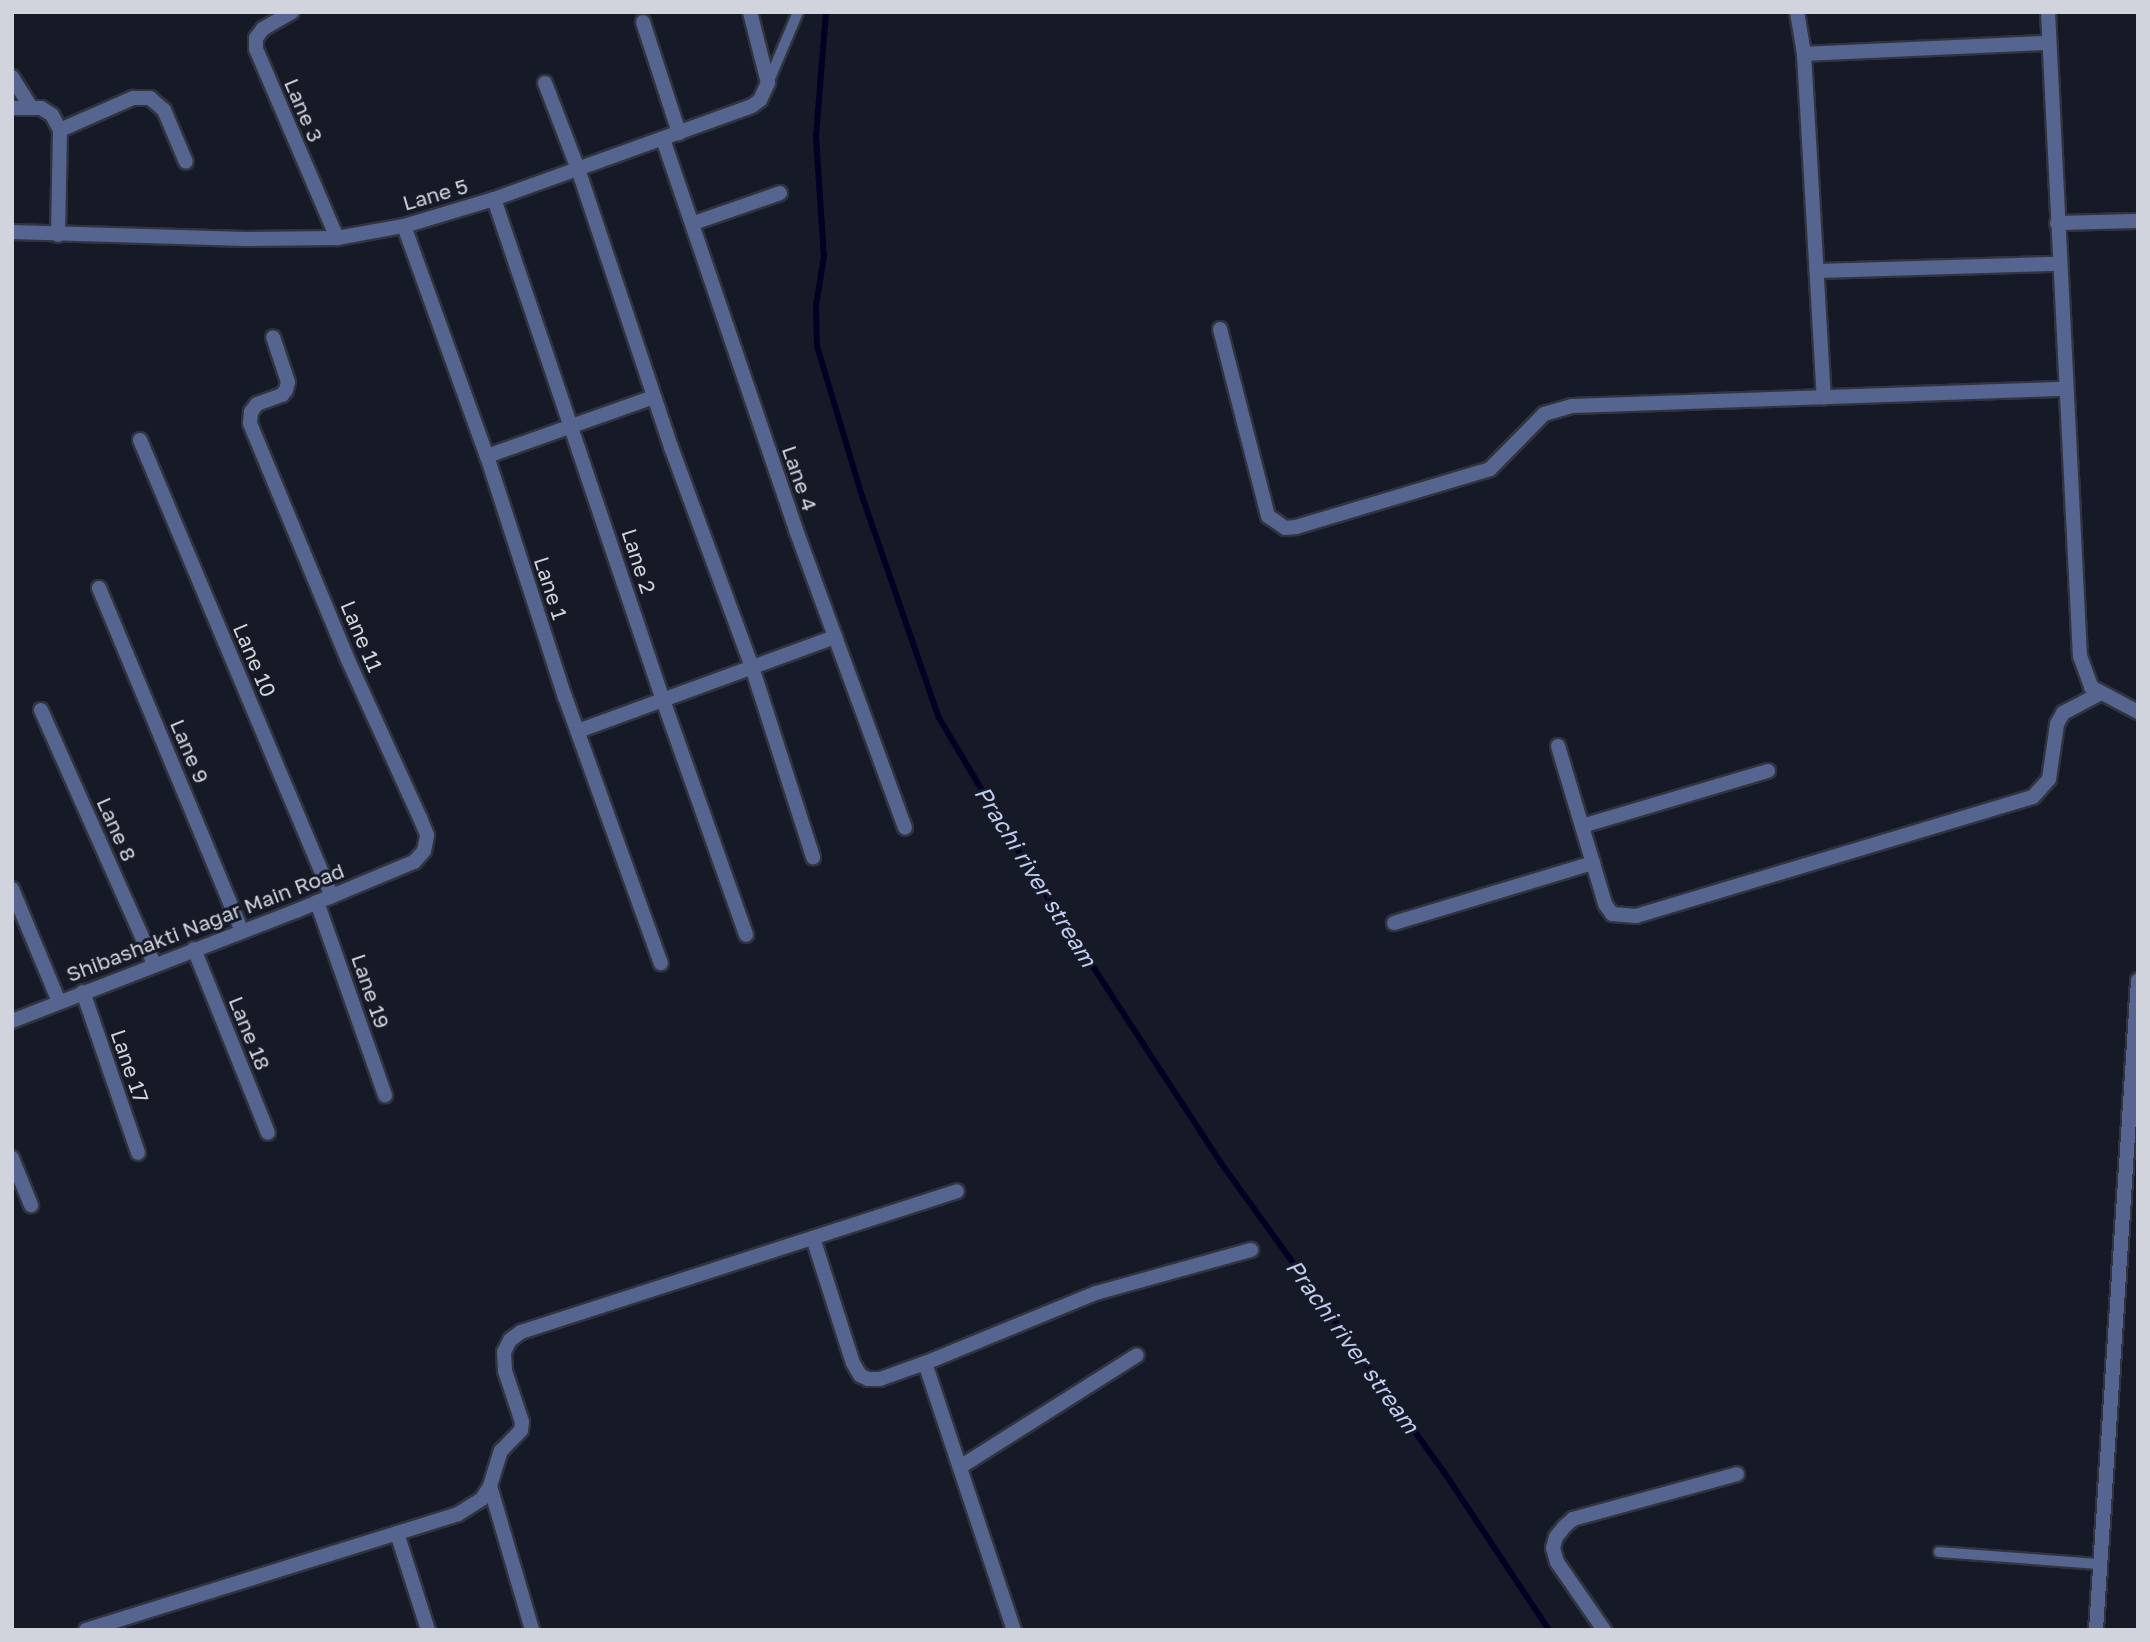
<!DOCTYPE html>
<html>
<head>
<meta charset="utf-8">
<style>
	body { margin:0 }
	#map { position:relative; width:2150px; height:1642px; overflow:hidden; background:#161a27; font-family:"Golos Text",sans-serif }
	div>[style] { position:absolute }
	.stream>* { height:6px; margin:-3px; padding:0 3px; transform-origin:3px; border-radius:3px; background:#020023 }
	.roads { filter:drop-shadow(2px 0 #303440) drop-shadow(-2px 0 #303440) drop-shadow(0 2px #303440) drop-shadow(0 -2px #303440) }
	.lane>* { height:10px; margin:-5px; padding:0 5px; transform-origin:5px; border-radius:5px; background:#566590 }
	.street>* { height:14px; margin:-7px; padding:0 7px; transform-origin:7px; border-radius:7px; background:#566590 }
	span { translate:-50% -50%; white-space:nowrap; text-align:center; line-height:1.15; -webkit-text-stroke:6px #161a27; paint-order:stroke }
	.street-label { font-size:21px; color:#d1d4dd }
	.water-label { font-size:23px; color:#c1cdf0; font-style:italic }
	.frame { position:absolute; inset:0; border:14px solid #d1d4dd; pointer-events:none }
</style>
</head>
<body>
<div id="map">
	<div class="stream">
		<i style="left:826px;top:12px;width:125px;rotate:94.6deg"></i>
		<i style="left:816px;top:137px;width:119px;rotate:86.2deg"></i>
		<i style="left:824px;top:256px;width:51px;rotate:99.1deg"></i>
		<i style="left:816px;top:306px;width:40px;rotate:88.6deg"></i>
		<i style="left:817px;top:346px;width:153px;rotate:73.3deg"></i>
		<i style="left:861px;top:493px;width:238px;rotate:70.9deg"></i>
		<i style="left:939px;top:718px;width:170px;rotate:59.2deg"></i>
		<i style="left:1026px;top:864px;width:357px;rotate:56.9deg"></i>
		<i style="left:1221px;top:1163px;width:381px;rotate:54.2deg"></i>
		<i style="left:1444px;top:1472px;width:190px;rotate:56.4deg"></i>
	</div>
	<div class="roads">
		<div class="lane">
			<i style="left:768px;top:83px;width:77px;rotate:-67.1deg"></i>
			<i style="left:1939px;top:1552px;width:161px;rotate:4.3deg"></i>
		</div>
		<div class="street">
			<i style="left:292px;top:12px;width:34px;rotate:150deg"></i>
			<i style="left:263px;top:29px;width:11px;rotate:128deg"></i>
			<i style="left:256px;top:38px;width:11px;rotate:90deg"></i>
			<i style="left:256px;top:49px;width:206px;rotate:66.8deg"></i>
			<i style="left:1797px;top:12px;width:43px;rotate:80.5deg"></i>
			<i style="left:1804px;top:54px;width:344px;rotate:86.7deg"></i>
			<i style="left:2048px;top:12px;width:645px;rotate:87.16deg"></i>
			<i style="left:2080px;top:656px;width:33px;rotate:70deg"></i>
			<i style="left:2091px;top:687px;width:53px;rotate:28deg"></i>
			<i style="left:643px;top:22px;width:117px;rotate:72deg"></i>
			<i style="left:1804px;top:54px;width:244px;rotate:-2.6deg"></i>
			<i style="left:12px;top:77px;width:36px;rotate:58deg"></i>
			<i style="left:545px;top:83px;width:92px;rotate:69deg"></i>
			<i style="left:578px;top:169px;width:293px;rotate:71.5deg"></i>
			<i style="left:671px;top:447px;width:234px;rotate:69.8deg"></i>
			<i style="left:752px;top:667px;width:200px;rotate:72.2deg"></i>
			<i style="left:12px;top:108px;width:29px"></i>
			<i style="left:41px;top:108px;width:13px;rotate:32deg"></i>
			<i style="left:52px;top:115px;width:17px;rotate:62deg"></i>
			<i style="left:60px;top:130px;width:105px;rotate:91.1deg"></i>
			<i style="left:60px;top:130px;width:80px;rotate:-23.7deg"></i>
			<i style="left:133px;top:98px;width:17px"></i>
			<i style="left:150px;top:98px;width:18px;rotate:41deg"></i>
			<i style="left:164px;top:110px;width:56px;rotate:67.1deg"></i>
			<i style="left:663px;top:139px;width:413px;rotate:71.2deg"></i>
			<i style="left:796px;top:530px;width:317px;rotate:69.9deg"></i>
			<i style="left:494px;top:199px;width:529px;rotate:71.36deg"></i>
			<i style="left:663px;top:700px;width:249px;rotate:70.5deg"></i>
			<i style="left:694px;top:223px;width:91px;rotate:-19.2deg"></i>
			<i style="left:2057px;top:223px;width:81px;rotate:-1.4deg"></i>
			<i style="left:404px;top:226px;width:245px;rotate:70.2deg"></i>
			<i style="left:487px;top:456px;width:253px;rotate:72.1deg"></i>
			<i style="left:565px;top:697px;width:283px;rotate:70.2deg"></i>
			<i style="left:12px;top:232px;width:234px;rotate:1.7deg"></i>
			<i style="left:246px;top:239px;width:91px;rotate:-0.6deg"></i>
			<i style="left:337px;top:238px;width:68px;rotate:-10.2deg"></i>
			<i style="left:404px;top:226px;width:94px;rotate:-16.7deg"></i>
			<i style="left:494px;top:199px;width:274px;rotate:-19.8deg"></i>
			<i style="left:752px;top:106px;width:10px;rotate:-37deg"></i>
			<i style="left:760px;top:100px;width:19px;rotate:-65deg"></i>
			<i style="left:768px;top:83px;width:73px;rotate:-104.2deg"></i>
			<i style="left:1817px;top:271px;width:242px;rotate:-1.7deg"></i>
			<i style="left:1220px;top:329px;width:193px;rotate:75.6deg"></i>
			<i style="left:1268px;top:516px;width:21px;rotate:35deg"></i>
			<i style="left:1285px;top:528px;width:11px;rotate:-5deg"></i>
			<i style="left:1296px;top:527px;width:202px;rotate:-16.6deg"></i>
			<i style="left:1490px;top:469px;width:77px;rotate:-45.5deg"></i>
			<i style="left:1544px;top:414px;width:29px;rotate:-16deg"></i>
			<i style="left:1572px;top:406px;width:493px;rotate:-2deg"></i>
			<i style="left:140px;top:440px;width:495px;rotate:67.2deg"></i>
			<i style="left:487px;top:456px;width:177px;rotate:-19.5deg"></i>
			<i style="left:99px;top:588px;width:372px;rotate:67.4deg"></i>
			<i style="left:41px;top:710px;width:278px;rotate:66deg"></i>
			<i style="left:578px;top:731px;width:274px;rotate:-20.1deg"></i>
			<i style="left:1558px;top:746px;width:165px;rotate:73.4deg"></i>
			<i style="left:1605px;top:904px;width:12px;rotate:55deg"></i>
			<i style="left:1612px;top:914px;width:24px;rotate:5deg"></i>
			<i style="left:1636px;top:916px;width:414px;rotate:-16.7deg"></i>
			<i style="left:2033px;top:797px;width:24px;rotate:-48deg"></i>
			<i style="left:2049px;top:779px;width:56px;rotate:-81.7deg"></i>
			<i style="left:2057px;top:724px;width:13px;rotate:-61deg"></i>
			<i style="left:2063px;top:713px;width:43px;rotate:-27.8deg"></i>
			<i style="left:1582px;top:826px;width:194px;rotate:-16.5deg"></i>
			<i style="left:12px;top:889px;width:122px;rotate:67.4deg"></i>
			<i style="left:317px;top:902px;width:205px;rotate:70.6deg"></i>
			<i style="left:1394px;top:923px;width:208px;rotate:-16.8deg"></i>
			<i style="left:194px;top:949px;width:198px;rotate:68.1deg"></i>
			<i style="left:83px;top:992px;width:170px;rotate:71.1deg"></i>
			<i style="left:12px;top:1021px;width:305px;rotate:-21.2deg"></i>
			<i style="left:296px;top:911px;width:128px;rotate:-22.6deg"></i>
			<i style="left:414px;top:862px;width:15px;rotate:-48deg"></i>
			<i style="left:424px;top:851px;width:16px;rotate:-79deg"></i>
			<i style="left:427px;top:835px;width:18px;rotate:-112deg"></i>
			<i style="left:420px;top:818px;width:174px;rotate:-114.5deg"></i>
			<i style="left:348px;top:660px;width:256px;rotate:-112.5deg"></i>
			<i style="left:250px;top:423px;width:11px;rotate:-85deg"></i>
			<i style="left:251px;top:412px;width:10px;rotate:-53deg"></i>
			<i style="left:257px;top:404px;width:27px;rotate:-20deg"></i>
			<i style="left:282px;top:395px;width:6px;rotate:-51deg"></i>
			<i style="left:286px;top:390px;width:8px;rotate:-76deg"></i>
			<i style="left:288px;top:382px;width:47px;rotate:-108.4deg"></i>
			<i style="left:12px;top:1158px;width:51px;rotate:68deg"></i>
			<i style="left:813px;top:1238px;width:131px;rotate:72.3deg"></i>
			<i style="left:853px;top:1363px;width:14px;rotate:60deg"></i>
			<i style="left:860px;top:1375px;width:9px;rotate:27deg"></i>
			<i style="left:868px;top:1379px;width:12px"></i>
			<i style="left:880px;top:1379px;width:48px;rotate:-19.6deg"></i>
			<i style="left:925px;top:1363px;width:185px;rotate:-22.3deg"></i>
			<i style="left:1096px;top:1293px;width:161px;rotate:-15.5deg"></i>
			<i style="left:925px;top:1363px;width:281px;rotate:71.6deg"></i>
			<i style="left:960px;top:1467px;width:209px;rotate:-32.3deg"></i>
			<i style="left:490px;top:1486px;width:150px;rotate:73.7deg"></i>
			<i style="left:397px;top:1533px;width:102px;rotate:72.3deg"></i>
			<i style="left:86px;top:1630px;width:390px;rotate:-17.3deg"></i>
			<i style="left:458px;top:1514px;width:28px;rotate:-32deg"></i>
			<i style="left:482px;top:1499px;width:15px;rotate:-58deg"></i>
			<i style="left:490px;top:1486px;width:37px;rotate:-73deg"></i>
			<i style="left:501px;top:1451px;width:29px;rotate:-46deg"></i>
			<i style="left:521px;top:1430px;width:8px;rotate:-83deg"></i>
			<i style="left:522px;top:1422px;width:54px;rotate:-108.4deg"></i>
			<i style="left:505px;top:1371px;width:19px;rotate:-93deg"></i>
			<i style="left:504px;top:1352px;width:13px;rotate:-63deg"></i>
			<i style="left:510px;top:1340px;width:14px;rotate:-36deg"></i>
			<i style="left:521px;top:1332px;width:458px;rotate:-17.9deg"></i>
			<i style="left:1604px;top:1630px;width:83px;rotate:-124.7deg"></i>
			<i style="left:1557px;top:1562px;width:15px;rotate:-106deg"></i>
			<i style="left:1553px;top:1548px;width:11px;rotate:-75deg"></i>
			<i style="left:1556px;top:1537px;width:14px;rotate:-51deg"></i>
			<i style="left:1565px;top:1526px;width:11px;rotate:-41deg"></i>
			<i style="left:1573px;top:1519px;width:170px;rotate:-15.3deg"></i>
			<i style="left:2096px;top:1630px;width:651px;rotate:-86.3deg"></i>
		</div>
	</div>
	<div class="street-label">
		<span style="left:304px;top:110px;rotate:67deg">Lane 3</span>
		<span style="left:435px;top:194px;rotate:-16deg">Lane 5</span>
		<span style="left:800px;top:478px;rotate:71deg">Lane 4</span>
		<span style="left:639px;top:561px;rotate:72deg">Lane 2</span>
		<span style="left:551px;top:588px;rotate:72deg">Lane 1</span>
		<span style="left:362px;top:636px;rotate:67deg">Lane 11</span>
		<span style="left:255px;top:660px;rotate:67deg">Lane 10</span>
		<span style="left:190px;top:751px;rotate:67deg">Lane 9</span>
		<span style="left:117px;top:829px;rotate:66deg">Lane 8</span>
		<span style="left:205px;top:922px;rotate:-21deg">Shibashakti Nagar Main Road</span>
		<span style="left:371px;top:991px;rotate:71deg">Lane 19</span>
		<span style="left:250px;top:1033px;rotate:68deg">Lane 18</span>
		<span style="left:130px;top:1066px;rotate:71deg">Lane 17</span>
	</div>
	<div class="water-label">
		<span style="left:1036px;top:876px;rotate:58deg">Prachi river stream</span>
		<span style="left:1353px;top:1346px;rotate:54deg">Prachi river stream</span>
	</div>
	<div class="frame"></div>
</div>
</body>
</html>
